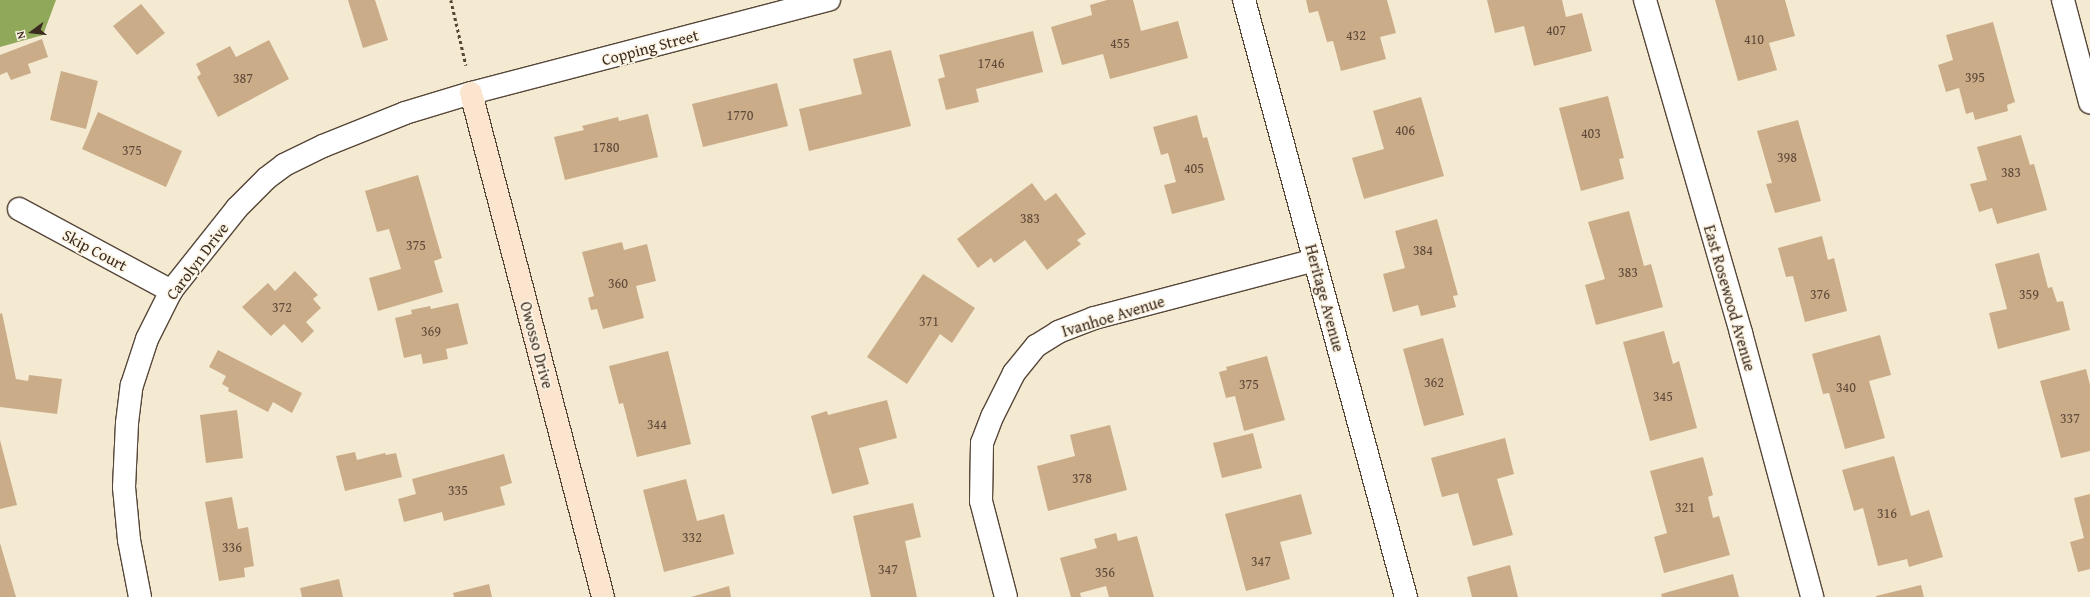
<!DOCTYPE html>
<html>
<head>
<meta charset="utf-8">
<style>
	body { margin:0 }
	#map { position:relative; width:2090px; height:597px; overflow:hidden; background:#f4ead1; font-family:"Gentium Book Plus",serif }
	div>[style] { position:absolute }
	.forest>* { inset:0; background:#8fa85a }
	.building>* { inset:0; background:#cbac89 }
	.path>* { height:2.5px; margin-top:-1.25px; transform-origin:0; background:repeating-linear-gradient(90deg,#574739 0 3px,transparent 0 6px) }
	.roads { filter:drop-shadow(1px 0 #574739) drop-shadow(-1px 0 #574739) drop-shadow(0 1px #574739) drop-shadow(0 -1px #574739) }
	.street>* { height:22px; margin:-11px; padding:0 11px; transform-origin:11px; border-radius:11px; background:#fff }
	.secondary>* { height:22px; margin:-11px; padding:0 11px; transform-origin:11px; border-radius:11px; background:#fbe5cf }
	span { translate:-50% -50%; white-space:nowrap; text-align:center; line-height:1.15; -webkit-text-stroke:3.5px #fcf5e5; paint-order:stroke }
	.number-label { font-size:14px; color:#5f4a39 }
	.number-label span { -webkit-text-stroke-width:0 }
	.street-label { font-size:16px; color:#3b2a1e }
	.north { position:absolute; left:12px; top:12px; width:40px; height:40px; -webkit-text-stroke:3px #fcf5e5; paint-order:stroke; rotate:255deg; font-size:11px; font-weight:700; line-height:16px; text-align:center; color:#3b2a1e }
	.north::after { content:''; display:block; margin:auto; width:14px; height:18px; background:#3b2a1e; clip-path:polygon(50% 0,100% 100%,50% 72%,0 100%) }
</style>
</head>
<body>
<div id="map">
	<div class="forest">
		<i style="clip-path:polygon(0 0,56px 0,43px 35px,0 47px)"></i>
	</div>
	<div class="building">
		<i style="clip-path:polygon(348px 0,375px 0,388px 40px,363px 48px)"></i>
		<i style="clip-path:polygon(1107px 0,1133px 0,1141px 31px,1178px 21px,1188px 58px,1110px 79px,1103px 54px,1062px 65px,1051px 27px,1092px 15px,1090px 5px)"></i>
		<i style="clip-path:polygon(1306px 0,1387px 0,1396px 33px,1380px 37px,1386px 59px,1341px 71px,1333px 41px,1327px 42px,1318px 11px,1309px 13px)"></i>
		<i style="clip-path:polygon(1487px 0,1562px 0,1566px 17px,1582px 13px,1592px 51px,1534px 66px,1524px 26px,1495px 33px)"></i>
		<i style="clip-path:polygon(1715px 0,1785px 0,1795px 36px,1769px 43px,1777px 70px,1738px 81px)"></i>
		<i style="clip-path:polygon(141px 4px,165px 33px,137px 55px,113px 26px)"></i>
		<i style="clip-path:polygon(1993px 22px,2015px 102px,2007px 105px,2008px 111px,1975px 120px,1973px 112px,1966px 114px,1959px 88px,1946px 92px,1938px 65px,1953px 60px,1946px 35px)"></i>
		<i style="clip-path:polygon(1033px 31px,1043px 72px,976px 89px,979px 102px,946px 110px,938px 79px,945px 77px,939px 55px)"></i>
		<i style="clip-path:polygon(42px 39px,48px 57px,28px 64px,31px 73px,11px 80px,7px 72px,0 75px,0 55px)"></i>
		<i style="clip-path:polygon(269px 40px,289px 79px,218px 117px,197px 77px,201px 74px,196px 64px,230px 46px,236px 57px)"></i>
		<i style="clip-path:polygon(891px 50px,911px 126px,809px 151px,799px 109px,862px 94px,853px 59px)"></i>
		<i style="clip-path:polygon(61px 71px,98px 81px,86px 129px,50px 120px)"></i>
		<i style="clip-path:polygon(777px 83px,788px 126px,703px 147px,692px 104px)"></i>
		<i style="clip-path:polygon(1608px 96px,1624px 158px,1619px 159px,1624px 179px,1581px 191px,1559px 108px)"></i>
		<i style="clip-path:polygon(1421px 97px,1444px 176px,1364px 199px,1352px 158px,1384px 149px,1373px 111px)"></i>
		<i style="clip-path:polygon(98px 112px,182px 151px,166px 187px,82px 149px)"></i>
		<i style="clip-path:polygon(648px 114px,658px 157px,565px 180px,554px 137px,584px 130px,582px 126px,618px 117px,619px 121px)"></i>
		<i style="clip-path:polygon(1197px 115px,1203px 138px,1207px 137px,1225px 200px,1172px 214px,1164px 185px,1176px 182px,1168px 153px,1161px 155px,1153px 127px)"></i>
		<i style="clip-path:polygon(1798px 120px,1821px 201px,1775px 213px,1766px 184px,1772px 183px,1757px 131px)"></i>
		<i style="clip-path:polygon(2021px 135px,2030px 165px,2034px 164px,2047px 210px,1997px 224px,1992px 208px,1979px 212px,1970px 184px,1987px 180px,1977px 147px)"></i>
		<i style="clip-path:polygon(418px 175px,442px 258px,434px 261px,443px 292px,378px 311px,369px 278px,401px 269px,389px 229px,377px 232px,365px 191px)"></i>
		<i style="clip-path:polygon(1032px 183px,1045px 201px,1056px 193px,1086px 234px,1077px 240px,1081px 244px,1047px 270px,1025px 240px,994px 263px,991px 258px,978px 268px,957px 239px)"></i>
		<i style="clip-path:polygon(1629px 211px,1644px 266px,1651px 264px,1663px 307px,1596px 325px,1585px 285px,1605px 279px,1588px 222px)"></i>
		<i style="clip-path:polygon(1437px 219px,1458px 295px,1453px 296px,1456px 307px,1421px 316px,1418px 305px,1393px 312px,1383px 274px,1405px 268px,1395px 231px)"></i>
		<i style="clip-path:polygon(1822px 236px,1828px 260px,1834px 258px,1847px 311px,1805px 322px,1793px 276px,1786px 277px,1778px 248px)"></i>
		<i style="clip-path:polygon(622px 242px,624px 250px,647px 244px,656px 281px,636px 286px,644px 318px,603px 329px,597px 309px,591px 310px,588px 298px,594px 296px,582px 252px)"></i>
		<i style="clip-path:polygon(2039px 253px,2048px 288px,2052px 287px,2057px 302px,2063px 301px,2070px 330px,1998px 349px,1989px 313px,2007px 309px,1995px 264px)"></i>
		<i style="clip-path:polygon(295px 271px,318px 295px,313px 299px,321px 308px,306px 322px,314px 331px,302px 343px,284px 324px,271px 336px,242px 307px,268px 283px,275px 291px)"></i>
		<i style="clip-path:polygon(923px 274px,975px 308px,952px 343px,940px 334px,907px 384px,867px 357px)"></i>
		<i style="clip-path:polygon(458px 303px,468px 344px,446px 349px,448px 359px,423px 364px,421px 354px,404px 358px,395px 318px,412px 314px,411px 310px,430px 306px,431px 309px)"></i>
		<i style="clip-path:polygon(2px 313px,16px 379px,28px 381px,29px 375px,62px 379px,57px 414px,0 407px,0 314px)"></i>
		<i style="clip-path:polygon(1664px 331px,1673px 364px,1679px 361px,1697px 428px,1650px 441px,1623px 342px)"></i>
		<i style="clip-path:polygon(1880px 335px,1891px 375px,1869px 381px,1885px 438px,1845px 449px,1829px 393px,1823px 394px,1812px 354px)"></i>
		<i style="clip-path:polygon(1443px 338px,1464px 415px,1424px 426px,1403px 349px)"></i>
		<i style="clip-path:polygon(218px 350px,302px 393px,292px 413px,273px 402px,268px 412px,228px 391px,229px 388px,222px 384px,226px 376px,209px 367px)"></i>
		<i style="clip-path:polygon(668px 351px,691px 444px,637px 457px,623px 403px,619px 404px,609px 366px)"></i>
		<i style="clip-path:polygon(1267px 356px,1285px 420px,1244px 431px,1235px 396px,1226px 398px,1219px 372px,1227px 370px,1226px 367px)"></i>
		<i style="clip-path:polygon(2086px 369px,2090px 385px,2090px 451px,2061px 458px,2040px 381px)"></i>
		<i style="clip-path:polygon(887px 400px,897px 438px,859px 448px,869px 484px,832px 494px,811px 416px,827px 411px,828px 415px)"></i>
		<i style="clip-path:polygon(237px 410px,243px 458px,206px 463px,200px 415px)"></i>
		<i style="clip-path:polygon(1110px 425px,1127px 490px,1048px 511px,1037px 466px,1075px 456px,1070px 435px)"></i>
		<i style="clip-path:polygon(1253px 433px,1262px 468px,1222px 478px,1213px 443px)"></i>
		<i style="clip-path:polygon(1505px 438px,1514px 474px,1497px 479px,1513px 535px,1473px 546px,1458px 493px,1442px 497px,1431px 458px)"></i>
		<i style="clip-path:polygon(0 440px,17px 505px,0 509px)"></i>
		<i style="clip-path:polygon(355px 452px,357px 460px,385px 453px,386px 455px,396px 453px,402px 477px,345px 491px,336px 456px)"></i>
		<i style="clip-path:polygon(504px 454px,512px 483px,500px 487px,505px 505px,444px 521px,442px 512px,404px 522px,398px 499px,416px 494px,412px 479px)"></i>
		<i style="clip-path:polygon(1894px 456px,1911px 516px,1929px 510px,1943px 557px,1909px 567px,1907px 559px,1878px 566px,1863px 508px,1854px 511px,1842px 470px)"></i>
		<i style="clip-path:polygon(1703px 457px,1713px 495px,1708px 497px,1713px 518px,1719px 516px,1730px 555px,1664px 573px,1654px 537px,1667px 533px,1650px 471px)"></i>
		<i style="clip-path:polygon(686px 479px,697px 521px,724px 514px,734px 554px,664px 572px,643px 490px)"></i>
		<i style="clip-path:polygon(1301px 494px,1312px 534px,1280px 542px,1290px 579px,1246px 591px,1225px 514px)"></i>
		<i style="clip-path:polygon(2090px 494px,2090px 569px,2078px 572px,2070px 542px,2084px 538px,2074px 498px)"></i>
		<i style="clip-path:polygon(232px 497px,238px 529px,248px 527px,254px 566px,244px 568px,245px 577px,219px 581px,205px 502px)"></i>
		<i style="clip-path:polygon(913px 503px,921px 537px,905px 541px,917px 597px,871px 597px,853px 516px)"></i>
		<i style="clip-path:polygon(1116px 533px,1118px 541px,1137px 536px,1154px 597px,1109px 597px,1106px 586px,1080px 593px,1081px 597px,1071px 597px,1060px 558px,1097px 548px,1094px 539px)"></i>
		<i style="clip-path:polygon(0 544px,0 543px,16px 597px,0 597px)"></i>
		<i style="clip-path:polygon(1510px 565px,1518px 597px,1472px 597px,1467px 577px)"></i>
		<i style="clip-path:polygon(1733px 574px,1739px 597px,1662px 597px,1661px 594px)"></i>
		<i style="clip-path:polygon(339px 579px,343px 597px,302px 597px,300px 588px)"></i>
		<i style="clip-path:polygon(489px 584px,492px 597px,454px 597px,453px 593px)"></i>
		<i style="clip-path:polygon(1921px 585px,1924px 597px,1876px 597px,1876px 596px)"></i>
		<i style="clip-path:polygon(729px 586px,731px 597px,691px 597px)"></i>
	</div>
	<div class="path">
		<i style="left:451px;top:0;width:67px;rotate:77deg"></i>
	</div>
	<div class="roads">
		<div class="street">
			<i style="left:1244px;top:0;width:619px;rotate:74.82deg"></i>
			<i style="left:1645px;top:0;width:347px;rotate:73.9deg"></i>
			<i style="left:1741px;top:333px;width:273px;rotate:74.9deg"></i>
			<i style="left:2063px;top:0;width:106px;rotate:75.2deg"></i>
			<i style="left:19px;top:209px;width:173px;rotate:28.3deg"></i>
			<i style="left:140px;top:597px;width:58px;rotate:-100.9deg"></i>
			<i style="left:129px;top:540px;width:53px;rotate:-95.4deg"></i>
			<i style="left:124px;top:487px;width:64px;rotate:-87.3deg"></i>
			<i style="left:127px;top:423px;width:38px;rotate:-83deg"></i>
			<i style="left:132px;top:385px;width:48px;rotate:-71.9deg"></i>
			<i style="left:147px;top:339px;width:54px;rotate:-63.4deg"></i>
			<i style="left:171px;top:291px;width:106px;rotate:-51.5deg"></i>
			<i style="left:237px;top:208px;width:42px;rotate:-45deg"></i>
			<i style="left:267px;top:178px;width:21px;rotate:-37deg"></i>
			<i style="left:284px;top:165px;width:43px;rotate:-26deg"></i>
			<i style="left:323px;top:146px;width:88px;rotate:-21.9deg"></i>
			<i style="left:405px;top:113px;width:69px;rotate:-16.9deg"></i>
			<i style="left:471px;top:93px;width:370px;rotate:-14.6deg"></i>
			<i style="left:1006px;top:597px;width:99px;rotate:-104.6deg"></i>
			<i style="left:981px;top:501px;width:58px;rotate:-89deg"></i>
			<i style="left:982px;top:443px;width:30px;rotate:-69deg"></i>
			<i style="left:993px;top:415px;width:47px;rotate:-63.4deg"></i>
			<i style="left:1014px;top:373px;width:35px;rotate:-51deg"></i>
			<i style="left:1036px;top:346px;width:26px;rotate:-32deg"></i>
			<i style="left:1058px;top:332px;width:39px;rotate:-21deg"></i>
			<i style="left:1094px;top:318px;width:228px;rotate:-14.7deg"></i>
		</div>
		<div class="secondary">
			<i style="left:471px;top:93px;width:521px;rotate:75.32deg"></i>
		</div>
	</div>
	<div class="number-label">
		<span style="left:1556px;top:30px">407</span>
		<span style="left:1356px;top:35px">432</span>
		<span style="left:1754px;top:39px">410</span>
		<span style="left:1120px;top:43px">455</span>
		<span style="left:991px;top:63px">1746</span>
		<span style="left:1975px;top:77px">395</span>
		<span style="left:243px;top:78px">387</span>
		<span style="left:740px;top:115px">1770</span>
		<span style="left:1405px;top:130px">406</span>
		<span style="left:1591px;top:133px">403</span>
		<span style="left:606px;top:147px">1780</span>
		<span style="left:132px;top:150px">375</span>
		<span style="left:1787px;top:157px">398</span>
		<span style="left:1194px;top:168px">405</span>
		<span style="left:2011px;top:172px">383</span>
		<span style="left:1030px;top:218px">383</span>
		<span style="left:416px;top:245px">375</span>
		<span style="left:1423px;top:250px">384</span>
		<span style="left:1628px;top:272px">383</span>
		<span style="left:618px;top:283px">360</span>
		<span style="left:1820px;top:294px">376</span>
		<span style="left:2029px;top:294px">359</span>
		<span style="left:282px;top:307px">372</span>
		<span style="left:929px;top:321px">371</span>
		<span style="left:431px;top:331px">369</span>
		<span style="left:1434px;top:382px">362</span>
		<span style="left:1249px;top:384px">375</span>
		<span style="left:1846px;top:387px">340</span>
		<span style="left:1663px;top:396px">345</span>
		<span style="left:2070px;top:418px">337</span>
		<span style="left:657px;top:424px">344</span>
		<span style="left:1082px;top:478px">378</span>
		<span style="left:458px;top:490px">335</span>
		<span style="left:1685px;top:507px">321</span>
		<span style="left:1887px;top:513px">316</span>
		<span style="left:692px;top:537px">332</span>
		<span style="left:232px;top:547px">336</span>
		<span style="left:1261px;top:561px">347</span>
		<span style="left:888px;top:569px">347</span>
		<span style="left:1105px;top:572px">356</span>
	</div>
	<div class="street-label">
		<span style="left:650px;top:47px;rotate:-15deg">Copping Street</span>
		<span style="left:95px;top:250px;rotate:28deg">Skip Court</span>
		<span style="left:197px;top:261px;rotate:-53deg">Carolyn Drive</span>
		<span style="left:1325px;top:298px;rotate:75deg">Heritage Avenue</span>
		<span style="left:1730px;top:298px;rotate:74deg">East Rosewood Avenue</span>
		<span style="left:1113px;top:316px;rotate:-17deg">Ivanhoe Avenue</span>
		<span style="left:537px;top:345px;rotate:75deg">Owosso Drive</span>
	</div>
	<div class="north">N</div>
</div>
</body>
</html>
